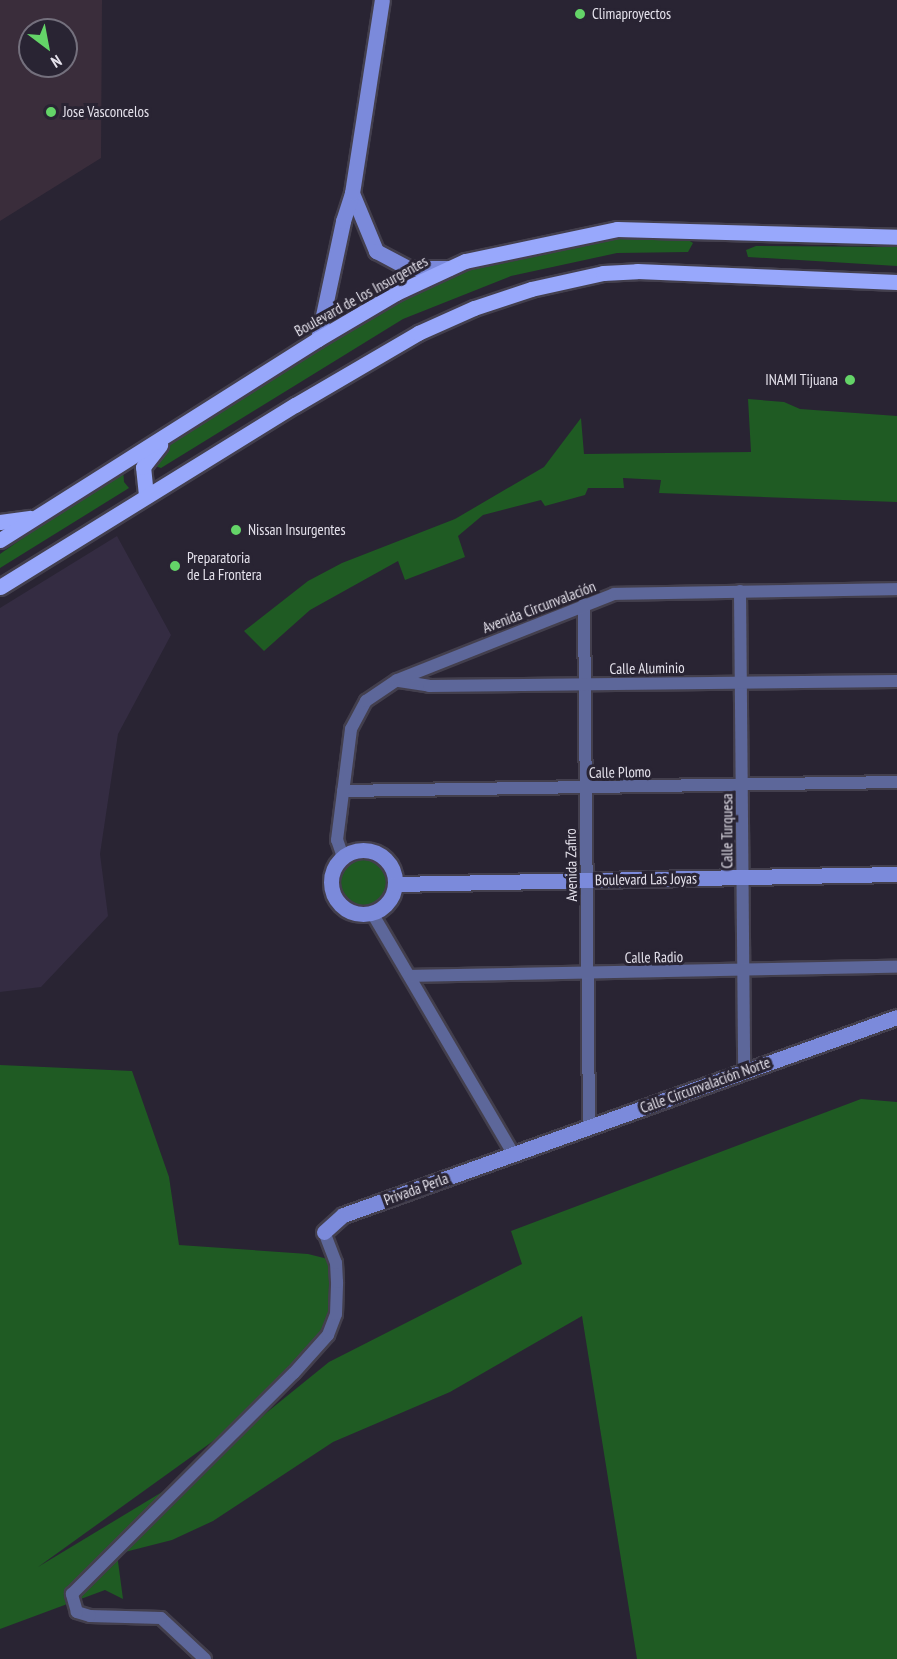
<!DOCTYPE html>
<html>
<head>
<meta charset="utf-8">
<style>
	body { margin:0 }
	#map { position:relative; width:897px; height:1659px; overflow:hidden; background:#292433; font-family:"PT Sans Narrow",sans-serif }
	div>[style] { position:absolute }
	.built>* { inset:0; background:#342c42 }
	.education>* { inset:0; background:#3a2d3b }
	.green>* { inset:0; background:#1f5b23 }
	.round { border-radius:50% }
	.roads { filter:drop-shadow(2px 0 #433f4d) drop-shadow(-2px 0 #433f4d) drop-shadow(0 2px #433f4d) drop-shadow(0 -2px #433f4d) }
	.street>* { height:12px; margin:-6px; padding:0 6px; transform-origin:6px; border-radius:6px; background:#5d679a }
	.secondary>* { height:15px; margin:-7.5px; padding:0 7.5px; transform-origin:7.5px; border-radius:7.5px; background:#7b8adb }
	.secondary>.ring { margin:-7.5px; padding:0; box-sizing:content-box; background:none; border:15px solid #7b8adb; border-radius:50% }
	.primary>* { height:15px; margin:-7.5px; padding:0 7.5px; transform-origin:7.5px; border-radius:7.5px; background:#98a8fc }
	.dots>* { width:16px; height:16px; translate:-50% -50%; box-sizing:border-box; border:3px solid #292433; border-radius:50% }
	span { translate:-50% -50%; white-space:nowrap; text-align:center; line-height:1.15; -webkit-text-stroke:6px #292433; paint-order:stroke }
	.poi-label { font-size:15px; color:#e5e2ec }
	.left { translate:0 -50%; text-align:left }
	.right { translate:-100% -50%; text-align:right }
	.street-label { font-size:15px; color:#e5e2ec }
	.north { position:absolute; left:18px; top:18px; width:60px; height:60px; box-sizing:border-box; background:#292433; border:2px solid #74707d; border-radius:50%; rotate:148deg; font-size:16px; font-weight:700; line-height:24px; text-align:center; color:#e5e2ec }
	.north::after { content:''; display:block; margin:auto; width:21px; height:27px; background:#64d468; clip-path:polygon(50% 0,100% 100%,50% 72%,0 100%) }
</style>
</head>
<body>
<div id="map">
	<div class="built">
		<i style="clip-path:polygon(117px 536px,171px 635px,118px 734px,100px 854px,108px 916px,41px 987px,0 992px,0 608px)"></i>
	</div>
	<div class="education">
		<i style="clip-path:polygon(evenodd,0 0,102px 0,101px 158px,0 221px,0 0,30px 30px,66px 30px,66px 66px,30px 66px,30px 30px)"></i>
	</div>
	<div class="green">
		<i style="clip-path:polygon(682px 236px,693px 243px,688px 252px,617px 253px,511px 276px,403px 319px,161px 468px,152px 465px,158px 453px,188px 432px,387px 305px,460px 273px,506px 256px,596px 239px)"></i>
		<i style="clip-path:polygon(756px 246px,897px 247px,897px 266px,748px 257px,746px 250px)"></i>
		<i style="clip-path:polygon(748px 399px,784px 402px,800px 409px,897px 416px,897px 502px,659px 493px,661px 480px,623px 478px,624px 488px,588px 488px,585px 495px,545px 506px,541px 500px,483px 515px,458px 536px,465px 557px,405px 580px,398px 561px,310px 610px,264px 651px,244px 631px,308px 581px,342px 563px,455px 519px,544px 467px,581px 418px,584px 454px,751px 452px)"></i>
		<i style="clip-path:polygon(123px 468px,124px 482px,129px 488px,0 568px,0 554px)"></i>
		<i class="round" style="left:337px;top:858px;width:50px;height:50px"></i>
		<i style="clip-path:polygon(0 1065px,132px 1071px,169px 1177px,179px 1245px,308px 1254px,332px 1260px,335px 1282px,326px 1334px,262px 1406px,38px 1567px,187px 1477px,329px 1362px,522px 1264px,511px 1231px,861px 1099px,897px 1102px,897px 1659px,637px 1659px,582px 1316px,450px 1392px,333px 1442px,213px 1521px,172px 1540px,117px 1554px,123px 1599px,105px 1590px,0 1629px)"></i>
	</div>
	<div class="roads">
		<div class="street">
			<i style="left:740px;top:591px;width:480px;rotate:89.5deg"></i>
			<i style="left:584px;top:604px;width:522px;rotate:89.45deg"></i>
			<i style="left:399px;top:681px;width:30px;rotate:9deg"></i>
			<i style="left:429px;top:686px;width:468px;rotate:-0.6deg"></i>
			<i style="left:343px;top:791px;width:554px;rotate:-0.93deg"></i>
			<i style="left:343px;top:857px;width:18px;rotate:-109deg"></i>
			<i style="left:337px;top:840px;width:112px;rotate:-82.8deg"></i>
			<i style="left:351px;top:729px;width:32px;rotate:-62deg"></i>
			<i style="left:366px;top:701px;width:37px;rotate:-34deg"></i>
			<i style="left:397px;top:680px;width:233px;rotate:-21.6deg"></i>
			<i style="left:614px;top:594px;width:283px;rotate:-1deg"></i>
			<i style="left:372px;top:913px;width:278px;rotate:59.6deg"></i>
			<i style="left:411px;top:976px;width:486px;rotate:-1.1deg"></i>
			<i style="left:205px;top:1659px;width:60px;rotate:-137deg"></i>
			<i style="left:161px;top:1618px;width:71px;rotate:-178.4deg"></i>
			<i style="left:90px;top:1616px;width:14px;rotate:-163deg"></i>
			<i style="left:77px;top:1612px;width:19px;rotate:-106deg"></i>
			<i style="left:72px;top:1594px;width:313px;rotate:-44.9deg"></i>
			<i style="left:294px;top:1373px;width:51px;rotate:-48.2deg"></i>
			<i style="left:328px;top:1335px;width:22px;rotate:-69deg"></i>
			<i style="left:336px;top:1314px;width:32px;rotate:-88deg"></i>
			<i style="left:337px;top:1282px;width:19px;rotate:-93deg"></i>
			<i style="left:336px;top:1263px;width:33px;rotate:-111deg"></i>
		</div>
		<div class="secondary">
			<i style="left:352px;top:193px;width:63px;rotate:67.5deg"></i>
			<i style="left:376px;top:251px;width:36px;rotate:28deg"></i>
			<i style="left:408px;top:268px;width:41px"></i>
			<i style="left:318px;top:339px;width:121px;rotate:-78deg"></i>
			<i style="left:343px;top:221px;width:29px;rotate:-72deg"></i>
			<i style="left:352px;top:193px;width:195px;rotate:-81.2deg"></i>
			<i class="ring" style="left:331px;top:850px;width:49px;height:49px"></i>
			<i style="left:395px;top:884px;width:502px;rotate:-1.14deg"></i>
			<i style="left:324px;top:1232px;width:25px;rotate:-42deg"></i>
			<i style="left:343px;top:1215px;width:588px;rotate:-19.67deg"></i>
		</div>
		<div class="primary">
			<i style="left:146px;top:495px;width:28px;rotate:-96deg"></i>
			<i style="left:143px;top:467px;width:28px;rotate:-52deg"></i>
			<i style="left:0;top:522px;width:30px;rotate:-8deg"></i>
			<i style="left:0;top:540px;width:376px;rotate:-32.3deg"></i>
			<i style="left:318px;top:339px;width:91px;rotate:-30.5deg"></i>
			<i style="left:396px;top:293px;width:76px;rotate:-24.9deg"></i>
			<i style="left:465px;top:261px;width:155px;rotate:-11.9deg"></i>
			<i style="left:617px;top:229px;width:280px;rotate:1.6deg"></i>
			<i style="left:0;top:587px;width:347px;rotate:-31.7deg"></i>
			<i style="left:295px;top:405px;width:143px;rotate:-30.3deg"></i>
			<i style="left:418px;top:333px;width:61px;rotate:-24.1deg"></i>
			<i style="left:474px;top:308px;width:60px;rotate:-18.4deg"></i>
			<i style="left:531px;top:289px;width:74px;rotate:-12.5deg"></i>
			<i style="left:603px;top:273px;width:34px;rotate:-3deg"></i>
			<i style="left:637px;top:271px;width:260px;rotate:2.4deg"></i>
		</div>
	</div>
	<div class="dots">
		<i style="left:580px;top:14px;background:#64d468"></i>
		<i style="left:51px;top:112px;background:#64d468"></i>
		<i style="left:850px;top:380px;background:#64d468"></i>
		<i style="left:236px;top:530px;background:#64d468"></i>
		<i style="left:175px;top:566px;background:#64d468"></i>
	</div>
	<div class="poi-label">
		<span class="left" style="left:592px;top:14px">Climaproyectos</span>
		<span class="left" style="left:63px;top:112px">Jose Vasconcelos</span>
		<span class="right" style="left:838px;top:380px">INAMI Tijuana</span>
		<span class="left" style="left:248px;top:530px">Nissan Insurgentes</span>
		<span class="left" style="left:187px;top:566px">Preparatoria<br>de La Frontera</span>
	</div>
	<div class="street-label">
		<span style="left:361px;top:296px;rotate:-29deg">Boulevard de los Insurgentes</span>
		<span style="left:539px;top:607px;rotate:-21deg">Avenida Circunvalación</span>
		<span style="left:647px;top:668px;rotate:-1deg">Calle Aluminio</span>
		<span style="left:620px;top:772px;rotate:-1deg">Calle Plomo</span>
		<span style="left:727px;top:831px;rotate:-90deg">Calle Turquesa</span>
		<span style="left:571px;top:865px;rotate:-91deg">Avenida Zafiro</span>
		<span style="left:646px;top:879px;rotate:-1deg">Boulevard Las Joyas</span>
		<span style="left:654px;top:957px;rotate:-1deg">Calle Radio</span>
		<span style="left:705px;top:1085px;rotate:-20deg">Calle Circunvalación Norte</span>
		<span style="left:416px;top:1189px;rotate:-20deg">Privada Perla</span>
	</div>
	<div class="north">N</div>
</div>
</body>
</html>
